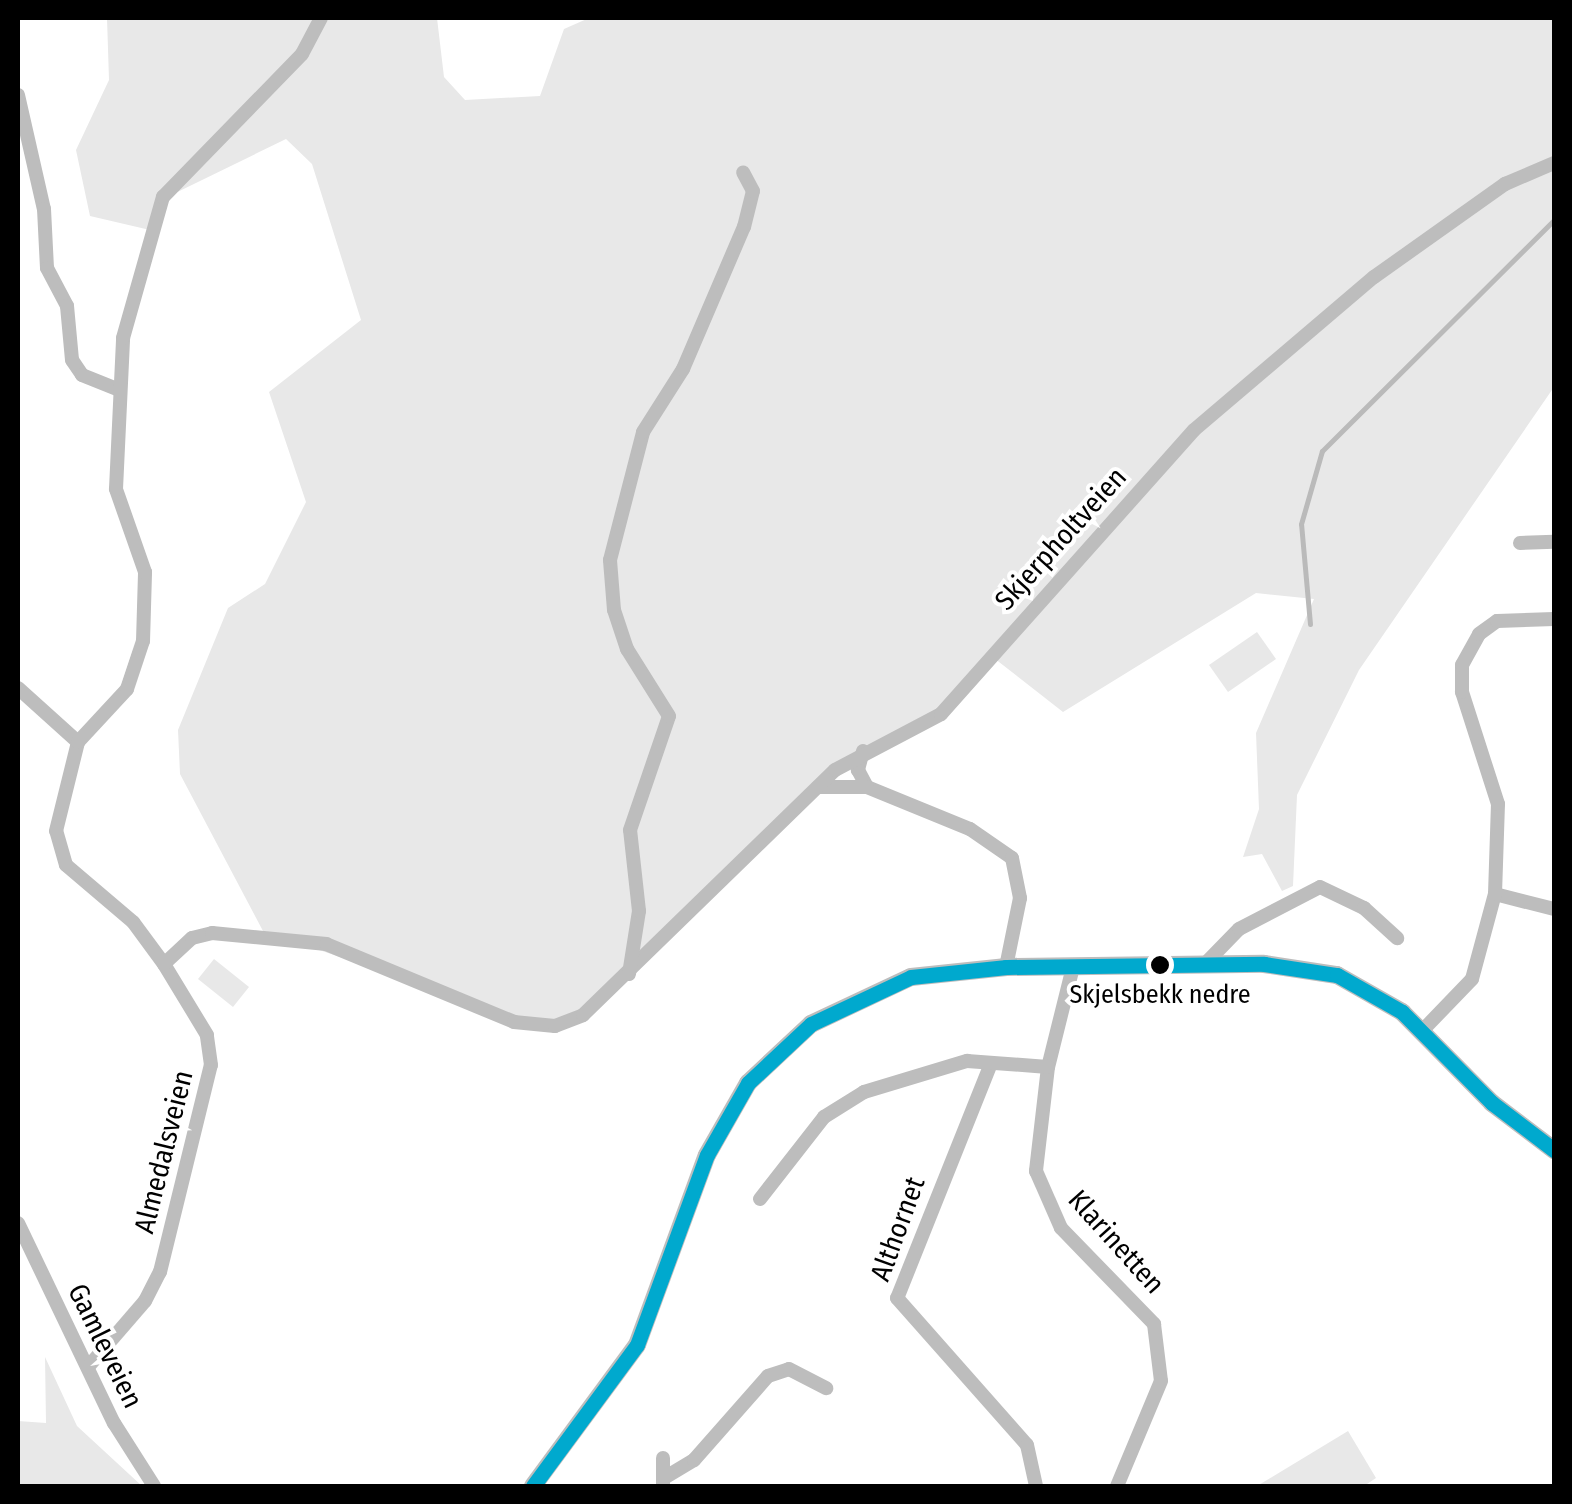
<!DOCTYPE html>
<html>
<head>
<meta charset="utf-8">
<style>
	body { margin:0 }
	#map { position:relative; width:1572px; height:1504px; overflow:hidden; background:#fff; font-family:"Fira Sans Condensed",sans-serif }
	div>[style] { position:absolute }
	.green>* { inset:0; background:#e8e8e8 }
	.stream>* { height:5px; margin:-2.5px; padding:0 2.5px; transform-origin:2.5px; border-radius:2.5px; background:#bababa }
	.minor>* { height:14px; margin:-7px; padding:0 7px; transform-origin:7px; border-radius:7px; background:#bdbdbd }
	.tertiary>* { height:18px; margin:-9px; padding:0 9px; transform-origin:9px; border-radius:9px; background:#bdbdbd }
	.bus-1>* { height:15px; margin:-7.5px; padding:0 7.5px; transform-origin:7.5px; border-radius:7.5px; background:#00a9ce }
	.dots>* { width:28px; height:28px; translate:-50% -50%; box-sizing:border-box; border:5px solid #fff; border-radius:50% }
	span { translate:-50% -50%; white-space:nowrap; text-align:center; line-height:1.15; -webkit-text-stroke:8px #fff; paint-order:stroke }
	.bus-label { font-size:26px; color:#000 }
	.street-label { font-size:28px; color:#000 }
	.frame { position:absolute; inset:0; border:20px solid #000; pointer-events:none }
</style>
</head>
<body>
<div id="map">
	<div class="green">
		<i style="clip-path:polygon(107px 18px,437px 18px,444px 77px,465px 100px,540px 96px,564px 29px,589px 18px,1554px 18px,1554px 387px,1359px 670px,1297px 795px,1293px 886px,1282px 891px,1262px 854px,1243px 857px,1259px 809px,1256px 733px,1314px 599px,1256px 593px,1063px 712px,990px 655px,949px 707px,862px 754px,590px 1010px,547px 1027px,263px 931px,180px 774px,178px 730px,228px 608px,265px 584px,306px 502px,269px 392px,361px 320px,312px 164px,286px 139px,161px 200px,150px 230px,90px 216px,76px 150px,109px 80px)"></i>
		<i style="clip-path:polygon(1257px 632px,1276px 659px,1228px 692px,1209px 665px)"></i>
		<i style="clip-path:polygon(214px 959px,249px 987px,233px 1007px,198px 979px)"></i>
		<i style="clip-path:polygon(45px 1357px,77px 1426px,142px 1486px,18px 1486px,18px 1421px,46px 1423px)"></i>
		<i style="clip-path:polygon(1348px 1431px,1376px 1478px,1364px 1486px,1257px 1486px)"></i>
	</div>
	<div class="stream">
		<i style="left:1310px;top:624px;width:100px;rotate:-95.1deg"></i>
		<i style="left:1301px;top:524px;width:76px;rotate:-74deg"></i>
		<i style="left:1322px;top:451px;width:327px;rotate:-44.9deg"></i>
	</div>
	<div class="minor">
		<i style="left:18px;top:95px;width:117px;rotate:77.2deg"></i>
		<i style="left:44px;top:209px;width:59px;rotate:87.1deg"></i>
		<i style="left:47px;top:268px;width:43px;rotate:62.2deg"></i>
		<i style="left:67px;top:306px;width:54px;rotate:84.7deg"></i>
		<i style="left:72px;top:360px;width:18px;rotate:56deg"></i>
		<i style="left:82px;top:375px;width:37px;rotate:22deg"></i>
		<i style="left:1520px;top:543px;width:34px;rotate:-2deg"></i>
		<i style="left:18px;top:688px;width:81px;rotate:42deg"></i>
		<i style="left:863px;top:751px;width:20px;rotate:105deg"></i>
		<i style="left:858px;top:770px;width:19px;rotate:62deg"></i>
		<i style="left:867px;top:787px;width:111px;rotate:22.2deg"></i>
		<i style="left:970px;top:829px;width:51px;rotate:34.6deg"></i>
		<i style="left:1012px;top:858px;width:41px;rotate:78.7deg"></i>
		<i style="left:1020px;top:898px;width:70px;rotate:101.5deg"></i>
		<i style="left:818px;top:787px;width:49px"></i>
		<i style="left:1495px;top:894px;width:61px;rotate:14.3deg"></i>
		<i style="left:164px;top:964px;width:38px;rotate:-43deg"></i>
		<i style="left:192px;top:938px;width:21px;rotate:-14deg"></i>
		<i style="left:212px;top:933px;width:115px;rotate:5.5deg"></i>
		<i style="left:326px;top:944px;width:204px;rotate:22.5deg"></i>
		<i style="left:514px;top:1022px;width:41px;rotate:5.6deg"></i>
		<i style="left:555px;top:1026px;width:30px;rotate:-21deg"></i>
		<i style="left:583px;top:1015px;width:351px;rotate:-44.2deg"></i>
		<i style="left:835px;top:770px;width:120px;rotate:-27.8deg"></i>
		<i style="left:941px;top:714px;width:380px;rotate:-48.3deg"></i>
		<i style="left:1194px;top:430px;width:236px;rotate:-40.4deg"></i>
		<i style="left:1374px;top:277px;width:161px;rotate:-35.4deg"></i>
		<i style="left:1505px;top:184px;width:53px;rotate:-23.2deg"></i>
		<i style="left:1204px;top:965px;width:50px;rotate:-45.8deg"></i>
		<i style="left:1239px;top:929px;width:91px;rotate:-27.4deg"></i>
		<i style="left:1320px;top:887px;width:49px;rotate:25.5deg"></i>
		<i style="left:1364px;top:908px;width:45px;rotate:42.3deg"></i>
		<i style="left:1073px;top:967px;width:103px;rotate:104deg"></i>
		<i style="left:1048px;top:1067px;width:105px;rotate:96.6deg"></i>
		<i style="left:1036px;top:1171px;width:62px;rotate:66.3deg"></i>
		<i style="left:1061px;top:1228px;width:134px;rotate:45.9deg"></i>
		<i style="left:1154px;top:1324px;width:57px;rotate:83deg"></i>
		<i style="left:1161px;top:1381px;width:114px;rotate:112.7deg"></i>
		<i style="left:629px;top:974px;width:64px;rotate:-81deg"></i>
		<i style="left:639px;top:911px;width:81px;rotate:-96.3deg"></i>
		<i style="left:630px;top:830px;width:120px;rotate:-71.1deg"></i>
		<i style="left:669px;top:716px;width:79px;rotate:-122.1deg"></i>
		<i style="left:627px;top:649px;width:41px;rotate:-108.4deg"></i>
		<i style="left:614px;top:610px;width:50px;rotate:-94.6deg"></i>
		<i style="left:610px;top:560px;width:132px;rotate:-75.5deg"></i>
		<i style="left:643px;top:432px;width:75px;rotate:-57.6deg"></i>
		<i style="left:683px;top:369px;width:155px;rotate:-66.8deg"></i>
		<i style="left:744px;top:227px;width:37px;rotate:-76deg"></i>
		<i style="left:753px;top:191px;width:21px;rotate:-118deg"></i>
		<i style="left:1422px;top:1031px;width:72px;rotate:-46.1deg"></i>
		<i style="left:1472px;top:979px;width:88px;rotate:-74.9deg"></i>
		<i style="left:1495px;top:894px;width:90px;rotate:-88.1deg"></i>
		<i style="left:1498px;top:804px;width:118px;rotate:-107.8deg"></i>
		<i style="left:1462px;top:692px;width:27px;rotate:-90deg"></i>
		<i style="left:1462px;top:665px;width:35px;rotate:-61deg"></i>
		<i style="left:1479px;top:634px;width:22px;rotate:-36deg"></i>
		<i style="left:1497px;top:621px;width:57px;rotate:-2deg"></i>
		<i style="left:990px;top:1066px;width:250px;rotate:111.8deg"></i>
		<i style="left:897px;top:1298px;width:196px;rotate:48.5deg"></i>
		<i style="left:1027px;top:1445px;width:42px;rotate:77.6deg"></i>
		<i style="left:760px;top:1199px;width:104px;rotate:-52deg"></i>
		<i style="left:824px;top:1117px;width:47px;rotate:-32deg"></i>
		<i style="left:864px;top:1092px;width:108px;rotate:-16.8deg"></i>
		<i style="left:967px;top:1061px;width:81px;rotate:4.2deg"></i>
		<i style="left:18px;top:1223px;width:222px;rotate:64.4deg"></i>
		<i style="left:114px;top:1423px;width:75px;rotate:57.6deg"></i>
		<i style="left:88px;top:1367px;width:87px;rotate:-49.2deg"></i>
		<i style="left:145px;top:1301px;width:33px;rotate:-63deg"></i>
		<i style="left:160px;top:1272px;width:213px;rotate:-76.2deg"></i>
		<i style="left:211px;top:1065px;width:30px;rotate:-98deg"></i>
		<i style="left:207px;top:1035px;width:83px;rotate:-121.2deg"></i>
		<i style="left:164px;top:964px;width:52px;rotate:-126.4deg"></i>
		<i style="left:133px;top:922px;width:88px;rotate:-139.6deg"></i>
		<i style="left:66px;top:865px;width:35px;rotate:-106deg"></i>
		<i style="left:56px;top:831px;width:92px;rotate:-76.1deg"></i>
		<i style="left:78px;top:742px;width:72px;rotate:-47.2deg"></i>
		<i style="left:127px;top:689px;width:51px;rotate:-71.6deg"></i>
		<i style="left:143px;top:641px;width:69px;rotate:-88.3deg"></i>
		<i style="left:145px;top:572px;width:88px;rotate:-109.3deg"></i>
		<i style="left:116px;top:489px;width:151px;rotate:-87.3deg"></i>
		<i style="left:123px;top:338px;width:147px;rotate:-74.2deg"></i>
		<i style="left:163px;top:197px;width:199px;rotate:-45.8deg"></i>
		<i style="left:302px;top:54px;width:41px;rotate:-62.2deg"></i>
		<i style="left:664px;top:1478px;width:35px;rotate:-31deg"></i>
		<i style="left:694px;top:1460px;width:112px;rotate:-48.6deg"></i>
		<i style="left:768px;top:1376px;width:22px;rotate:-18deg"></i>
		<i style="left:789px;top:1369px;width:42px;rotate:27.2deg"></i>
		<i style="left:663px;top:1486px;width:28px;rotate:-90deg"></i>
	</div>
	<div class="tertiary">
		<i style="left:533px;top:1486px;width:175px;rotate:-53.6deg"></i>
		<i style="left:637px;top:1345px;width:202px;rotate:-69.8deg"></i>
		<i style="left:707px;top:1155px;width:83px;rotate:-60.3deg"></i>
		<i style="left:748px;top:1083px;width:86px;rotate:-43.1deg"></i>
		<i style="left:811px;top:1024px;width:110px;rotate:-25.2deg"></i>
		<i style="left:911px;top:977px;width:96px;rotate:-6deg"></i>
		<i style="left:1006px;top:967px;width:258px;rotate:-0.7deg"></i>
		<i style="left:1264px;top:964px;width:74px;rotate:8.6deg"></i>
		<i style="left:1337px;top:975px;width:75px;rotate:29.6deg"></i>
		<i style="left:1402px;top:1012px;width:128px;rotate:45.3deg"></i>
		<i style="left:1492px;top:1103px;width:78px;rotate:37.2deg"></i>
	</div>
	<div class="bus-1">
		<i style="left:533px;top:1486px;width:175px;rotate:-53.6deg"></i>
		<i style="left:637px;top:1345px;width:202px;rotate:-69.8deg"></i>
		<i style="left:707px;top:1155px;width:83px;rotate:-60.3deg"></i>
		<i style="left:748px;top:1083px;width:86px;rotate:-43.1deg"></i>
		<i style="left:811px;top:1024px;width:110px;rotate:-25.2deg"></i>
		<i style="left:911px;top:977px;width:96px;rotate:-6deg"></i>
		<i style="left:1006px;top:967px;width:258px;rotate:-0.7deg"></i>
		<i style="left:1264px;top:964px;width:74px;rotate:8.6deg"></i>
		<i style="left:1337px;top:975px;width:75px;rotate:29.6deg"></i>
		<i style="left:1402px;top:1012px;width:128px;rotate:45.3deg"></i>
		<i style="left:1492px;top:1103px;width:78px;rotate:37.2deg"></i>
	</div>
	<div class="dots">
		<i style="left:1160px;top:965px;background:#000"></i>
	</div>
	<div class="bus-label">
		<span style="left:1160px;top:995px">Skjelsbekk nedre</span>
	</div>
	<div class="street-label">
		<span style="left:1061px;top:539px;rotate:-48deg">Skjerpholtveien</span>
		<span style="left:164px;top:1152px;rotate:-76deg">Almedalsveien</span>
		<span style="left:898px;top:1229px;rotate:-70deg">Althornet</span>
		<span style="left:1116px;top:1242px;rotate:48deg">Klarinetten</span>
		<span style="left:105px;top:1346px;rotate:64deg">Gamleveien</span>
	</div>
	<div class="frame"></div>
</div>
</body>
</html>
